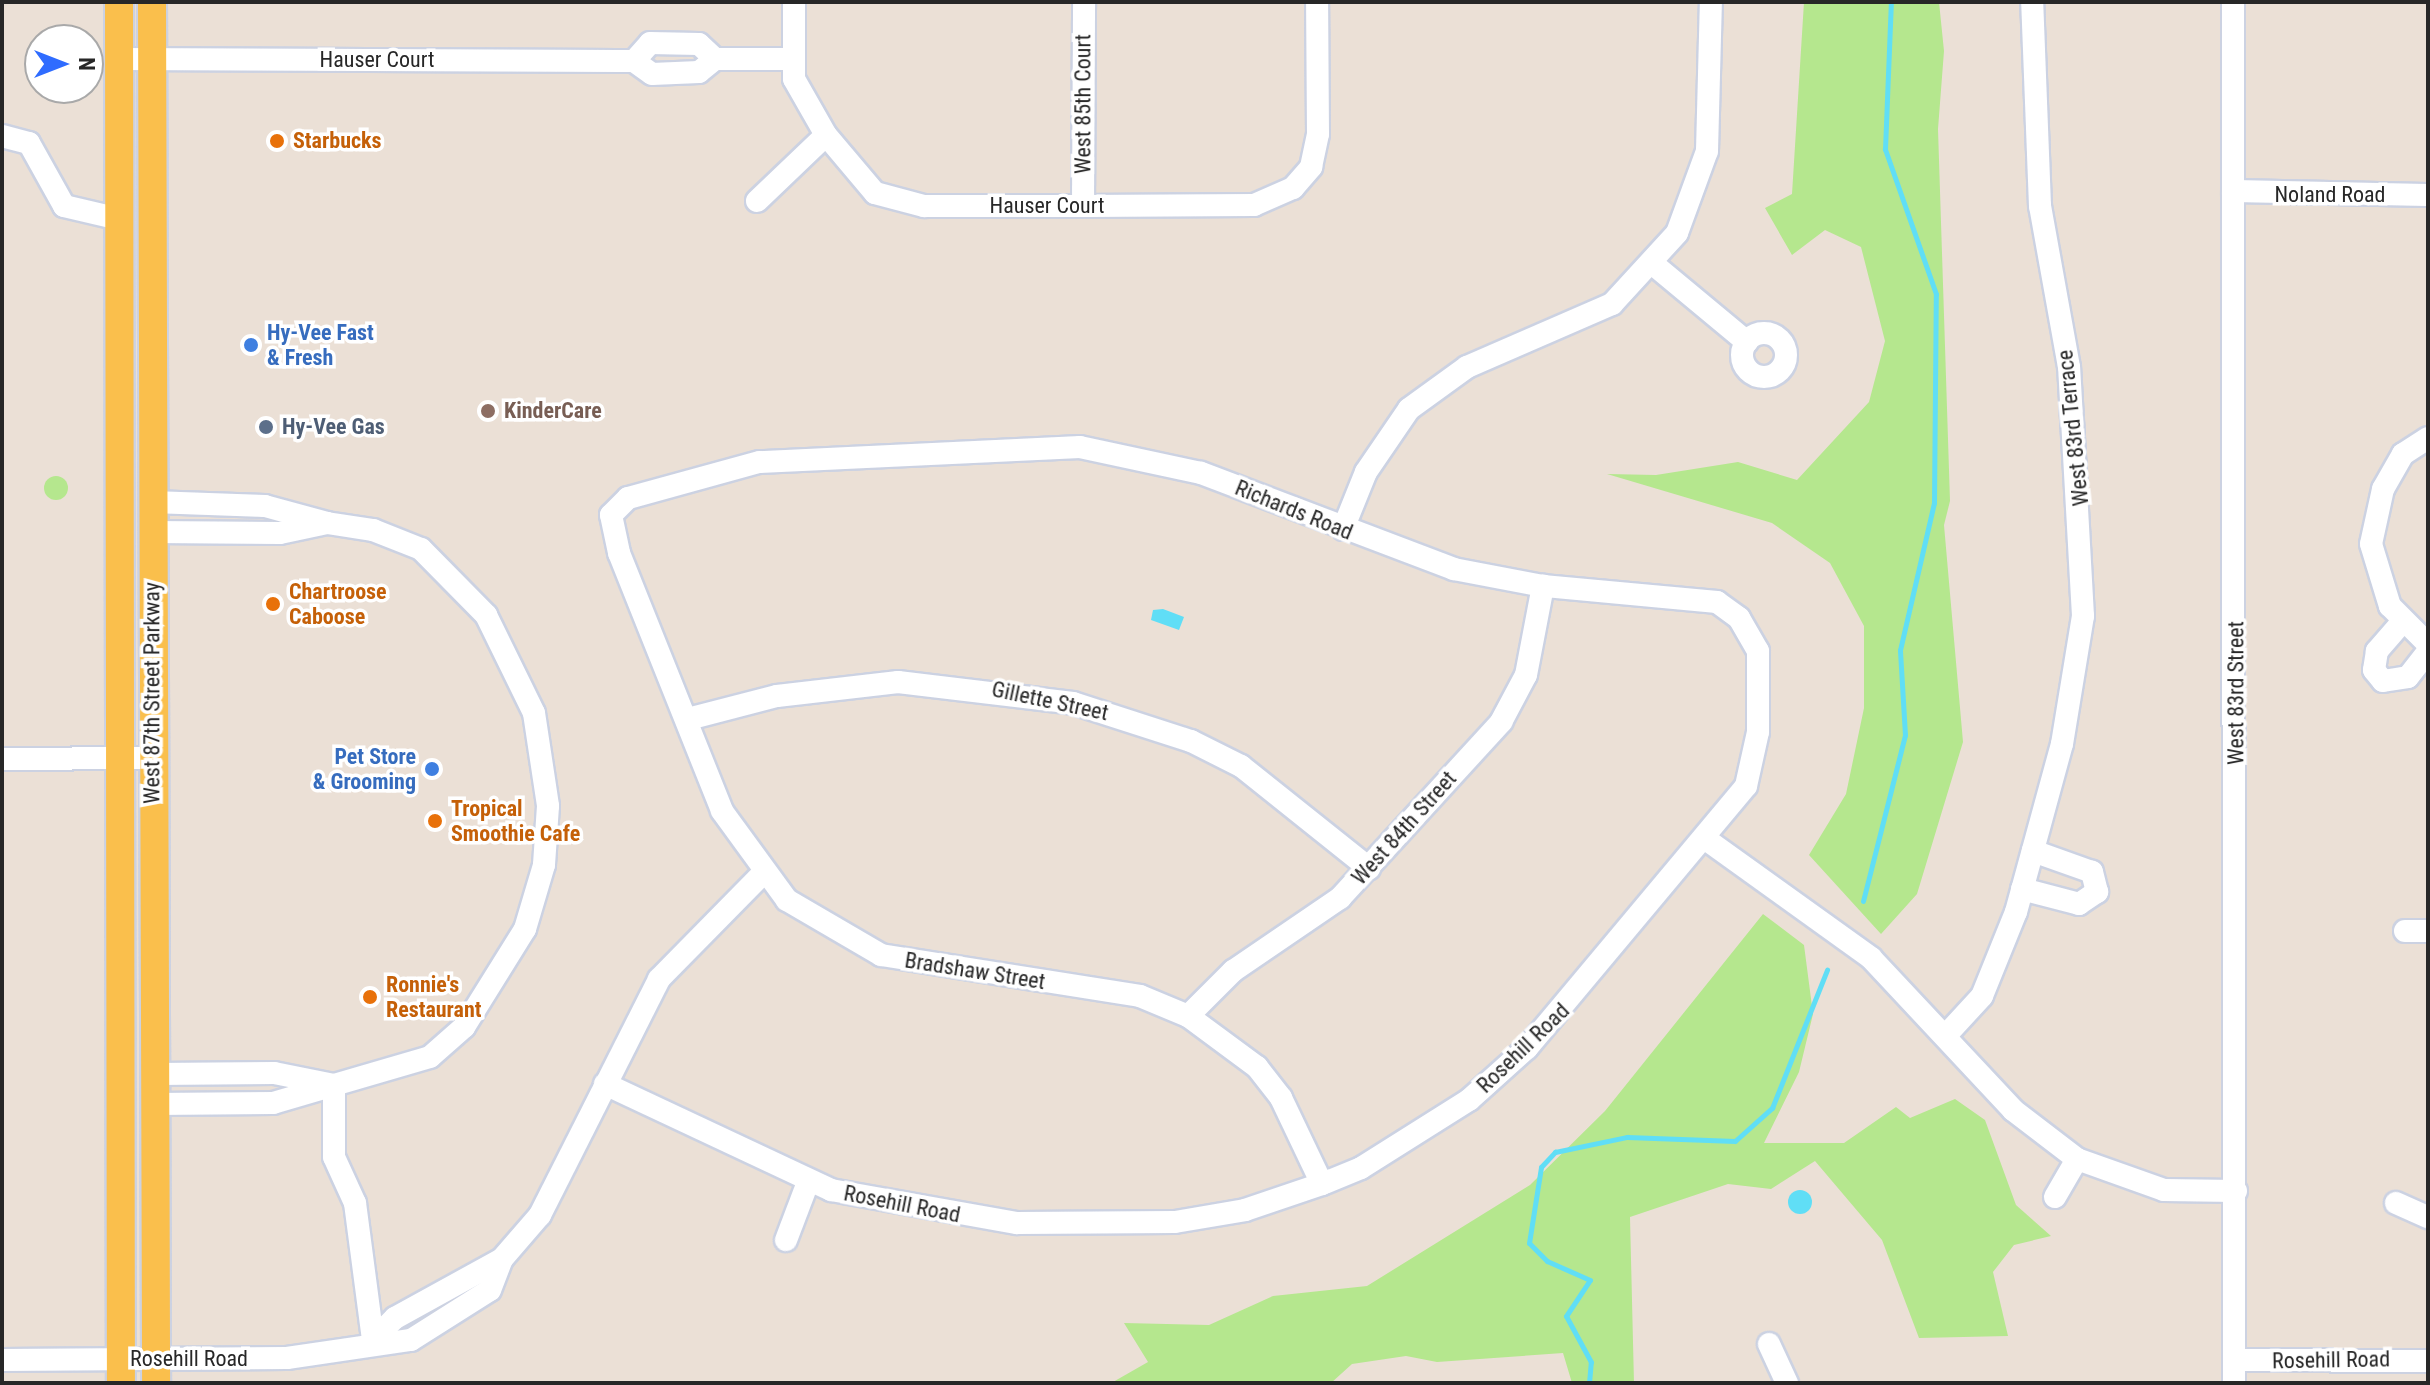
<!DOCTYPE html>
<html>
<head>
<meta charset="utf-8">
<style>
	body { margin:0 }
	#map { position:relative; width:2430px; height:1385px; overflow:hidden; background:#ebe0d6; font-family:"Roboto Condensed",sans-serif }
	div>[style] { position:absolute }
	.green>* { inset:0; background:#b5e78e }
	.round { border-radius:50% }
	.water>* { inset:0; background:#60def6 }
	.stream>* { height:5px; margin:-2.5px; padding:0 2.5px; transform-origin:2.5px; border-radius:2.5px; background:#60def6 }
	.roads { filter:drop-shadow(2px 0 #ccd2e2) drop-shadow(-2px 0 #ccd2e2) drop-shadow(0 2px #ccd2e2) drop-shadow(0 -2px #ccd2e2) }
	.minor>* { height:22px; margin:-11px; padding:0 11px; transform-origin:11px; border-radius:11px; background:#fff }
	.minor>.ring { margin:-11px; padding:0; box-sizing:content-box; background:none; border:22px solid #fff; border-radius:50% }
	.major>* { height:28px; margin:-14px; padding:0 14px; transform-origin:14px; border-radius:14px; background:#fabf4c }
	.dots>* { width:22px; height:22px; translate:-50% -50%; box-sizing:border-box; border:4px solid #fff; border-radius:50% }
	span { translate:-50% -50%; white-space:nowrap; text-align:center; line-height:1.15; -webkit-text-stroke:7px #fff; paint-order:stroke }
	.street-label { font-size:22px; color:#272727 }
	.food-label { font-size:22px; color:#c56008; font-weight:700 }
	.left { translate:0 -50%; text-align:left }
	.shop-label { font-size:22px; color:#366cbe; font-weight:700 }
	.right { translate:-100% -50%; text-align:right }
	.education-label { font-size:22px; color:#785e54; font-weight:700 }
	.service-label { font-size:22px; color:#4e5e75; font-weight:700 }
	.frame { position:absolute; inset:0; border:4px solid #272727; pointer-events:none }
	.north { position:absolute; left:24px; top:24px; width:80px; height:80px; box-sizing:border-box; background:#fff; border:2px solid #a9a9a9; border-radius:50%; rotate:90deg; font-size:22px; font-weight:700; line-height:32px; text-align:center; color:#272727 }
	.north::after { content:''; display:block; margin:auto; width:28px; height:36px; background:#2f6cff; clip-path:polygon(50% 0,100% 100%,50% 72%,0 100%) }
</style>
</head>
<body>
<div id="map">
	<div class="green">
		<i style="clip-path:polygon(1804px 2px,1939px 2px,1944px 51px,1938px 129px,1950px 501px,1944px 525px,1963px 742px,1917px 894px,1881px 934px,1809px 855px,1846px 794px,1864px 708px,1864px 626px,1830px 563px,1772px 523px,1607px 474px,1656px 475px,1738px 462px,1797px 480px,1869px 402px,1885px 341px,1861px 247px,1825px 230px,1792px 255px,1765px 208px,1792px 194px)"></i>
		<i class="round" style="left:44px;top:476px;width:24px;height:24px"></i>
		<i style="clip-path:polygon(1763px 914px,1804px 945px,1813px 1014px,1799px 1072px,1764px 1143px,1844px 1143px,1896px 1107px,1910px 1118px,1955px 1099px,1985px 1120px,2016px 1205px,2051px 1236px,2014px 1245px,1993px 1272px,2008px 1336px,1919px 1338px,1882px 1240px,1815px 1161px,1771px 1189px,1728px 1184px,1630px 1217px,1634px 1383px,1572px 1383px,1563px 1353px,1437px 1362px,1406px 1356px,1352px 1364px,1331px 1383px,1113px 1382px,1148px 1362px,1124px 1323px,1209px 1325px,1273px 1296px,1367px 1286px,1530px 1185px,1605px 1111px)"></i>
	</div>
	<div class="water">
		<i style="clip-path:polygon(1163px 609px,1184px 617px,1179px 630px,1151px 620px,1153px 610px)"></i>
		<i class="round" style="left:1788px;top:1190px;width:24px;height:24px"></i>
	</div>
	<div class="stream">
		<i style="left:1863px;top:901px;width:171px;rotate:-75.8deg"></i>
		<i style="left:1905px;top:735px;width:85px;rotate:-93.4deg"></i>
		<i style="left:1900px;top:650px;width:151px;rotate:-77deg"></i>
		<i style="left:1934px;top:503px;width:209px;rotate:-89.5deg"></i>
		<i style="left:1936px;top:294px;width:154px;rotate:-109.4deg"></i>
		<i style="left:1885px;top:149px;width:147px;rotate:-87.7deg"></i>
		<i style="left:1589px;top:1383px;width:21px;rotate:-85deg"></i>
		<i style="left:1591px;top:1362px;width:52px;rotate:-118.5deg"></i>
		<i style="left:1566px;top:1316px;width:43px;rotate:-56.3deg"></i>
		<i style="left:1590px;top:1280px;width:47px;rotate:-156.2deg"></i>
		<i style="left:1547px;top:1261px;width:25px;rotate:-135deg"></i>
		<i style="left:1529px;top:1243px;width:77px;rotate:-81deg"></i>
		<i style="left:1541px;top:1167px;width:21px;rotate:-47deg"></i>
		<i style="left:1555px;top:1152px;width:74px;rotate:-11.8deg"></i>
		<i style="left:1627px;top:1137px;width:108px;rotate:2.1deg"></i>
		<i style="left:1735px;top:1141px;width:50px;rotate:-41.7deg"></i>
		<i style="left:1772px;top:1108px;width:149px;rotate:-68.3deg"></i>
	</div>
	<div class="roads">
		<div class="minor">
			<i style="left:794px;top:2px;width:77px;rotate:90deg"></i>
			<i style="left:794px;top:79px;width:64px;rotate:60.3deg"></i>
			<i style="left:826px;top:135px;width:76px;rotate:49.8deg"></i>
			<i style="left:875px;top:193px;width:51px;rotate:14.9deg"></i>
			<i style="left:924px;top:206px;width:159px"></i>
			<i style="left:1083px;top:206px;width:171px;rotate:-0.3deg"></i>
			<i style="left:1254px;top:205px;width:43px;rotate:-23.6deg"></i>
			<i style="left:1293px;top:188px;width:28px;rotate:-49deg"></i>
			<i style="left:1311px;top:167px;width:34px;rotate:-78deg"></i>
			<i style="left:1318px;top:134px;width:132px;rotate:-90.4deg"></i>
			<i style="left:2233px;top:2px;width:1381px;rotate:89.96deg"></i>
			<i style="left:119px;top:59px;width:515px;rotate:0.22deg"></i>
			<i style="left:634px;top:61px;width:22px;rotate:36deg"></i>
			<i style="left:652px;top:74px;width:47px;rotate:-2.4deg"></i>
			<i style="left:699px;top:72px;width:21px;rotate:-39deg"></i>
			<i style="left:715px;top:59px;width:75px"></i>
			<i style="left:634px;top:61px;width:24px;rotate:-48deg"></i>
			<i style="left:650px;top:43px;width:49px;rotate:1.2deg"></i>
			<i style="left:699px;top:44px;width:22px;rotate:43deg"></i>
			<i style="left:2px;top:136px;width:28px;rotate:15deg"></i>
			<i style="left:29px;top:143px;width:72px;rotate:60.9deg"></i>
			<i style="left:64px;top:206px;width:57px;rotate:13.1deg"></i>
			<i style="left:2233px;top:191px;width:195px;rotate:1.2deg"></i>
			<i style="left:757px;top:201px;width:95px;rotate:-43.7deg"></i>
			<i style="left:1083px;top:206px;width:204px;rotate:-89.7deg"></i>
			<i style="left:1653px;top:264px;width:122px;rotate:39.7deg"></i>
			<i class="ring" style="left:1742px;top:333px;width:22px;height:22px"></i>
			<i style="left:2428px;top:438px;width:30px;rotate:147deg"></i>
			<i style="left:2403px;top:454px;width:40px;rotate:119.7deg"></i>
			<i style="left:2383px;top:489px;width:56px;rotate:102.3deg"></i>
			<i style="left:2371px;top:544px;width:65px;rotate:73deg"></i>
			<i style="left:2390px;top:606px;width:54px;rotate:45deg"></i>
			<i style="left:152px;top:502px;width:113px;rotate:2deg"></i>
			<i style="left:265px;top:506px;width:64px;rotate:15.3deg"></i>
			<i style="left:327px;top:523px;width:48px;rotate:168deg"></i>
			<i style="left:280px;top:533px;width:127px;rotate:-179.5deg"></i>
			<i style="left:327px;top:523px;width:47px;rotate:8.7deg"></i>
			<i style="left:373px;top:530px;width:52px;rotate:21.6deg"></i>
			<i style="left:421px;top:549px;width:93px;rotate:45.4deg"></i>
			<i style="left:486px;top:615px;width:109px;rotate:63.9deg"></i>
			<i style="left:534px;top:713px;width:94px;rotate:81.4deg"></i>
			<i style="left:548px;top:806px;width:59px;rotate:93.9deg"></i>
			<i style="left:544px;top:865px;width:67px;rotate:106.5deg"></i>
			<i style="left:525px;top:929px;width:115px;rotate:121.9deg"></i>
			<i style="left:464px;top:1027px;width:45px;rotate:138.6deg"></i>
			<i style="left:430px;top:1057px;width:100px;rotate:163.7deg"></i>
			<i style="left:334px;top:1085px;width:72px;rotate:90deg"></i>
			<i style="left:334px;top:1157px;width:51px;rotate:65.5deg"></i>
			<i style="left:355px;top:1203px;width:138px;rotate:82.5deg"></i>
			<i style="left:1343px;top:529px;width:61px;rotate:-68deg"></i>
			<i style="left:1366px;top:472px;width:76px;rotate:-55.7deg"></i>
			<i style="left:1409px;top:409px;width:72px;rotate:-35.9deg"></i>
			<i style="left:1467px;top:367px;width:158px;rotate:-23.5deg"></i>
			<i style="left:1612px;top:304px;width:96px;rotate:-47.5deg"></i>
			<i style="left:1677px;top:233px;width:87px;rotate:-69.9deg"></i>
			<i style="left:1707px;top:151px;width:149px;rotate:-88.5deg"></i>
			<i style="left:2403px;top:621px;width:40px;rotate:131deg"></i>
			<i style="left:2377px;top:651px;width:19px;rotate:99deg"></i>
			<i style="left:2374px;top:670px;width:14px;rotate:51deg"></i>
			<i style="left:2383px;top:681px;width:25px;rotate:-9deg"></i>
			<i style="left:2408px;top:677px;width:33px;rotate:-52deg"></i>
			<i style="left:688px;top:719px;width:92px;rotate:-14.5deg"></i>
			<i style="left:777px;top:696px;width:122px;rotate:-6.6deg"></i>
			<i style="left:898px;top:682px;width:176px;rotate:6.8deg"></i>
			<i style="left:1073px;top:703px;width:124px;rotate:17.9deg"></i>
			<i style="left:1191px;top:741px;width:56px;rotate:26.6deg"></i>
			<i style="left:1241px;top:766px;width:164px;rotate:38.6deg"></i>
			<i style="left:2px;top:759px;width:149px;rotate:-0.4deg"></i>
			<i style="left:1707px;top:840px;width:202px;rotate:35.7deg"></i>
			<i style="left:1871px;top:958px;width:208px;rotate:46.9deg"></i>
			<i style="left:2013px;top:1110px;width:81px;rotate:37.4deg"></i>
			<i style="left:2077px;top:1159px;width:92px;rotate:19.6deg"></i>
			<i style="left:2164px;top:1190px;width:72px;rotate:0.8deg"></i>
			<i style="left:2022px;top:889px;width:59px;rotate:14.7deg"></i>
			<i style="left:2079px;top:904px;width:22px;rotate:-34deg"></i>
			<i style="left:2097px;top:892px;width:21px;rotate:-104deg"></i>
			<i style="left:2092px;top:872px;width:63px;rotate:-160.4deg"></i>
			<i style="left:2405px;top:931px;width:23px"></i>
			<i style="left:1188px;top:1016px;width:64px;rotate:-45deg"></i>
			<i style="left:1233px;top:971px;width:130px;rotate:-34.3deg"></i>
			<i style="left:1340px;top:898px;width:239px;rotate:-47.5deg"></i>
			<i style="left:1501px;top:722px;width:53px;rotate:-62deg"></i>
			<i style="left:1526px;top:675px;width:91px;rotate:-79.2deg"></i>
			<i style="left:1948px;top:1033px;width:50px;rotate:-47.4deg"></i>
			<i style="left:1982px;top:996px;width:91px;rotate:-68deg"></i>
			<i style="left:2016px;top:912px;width:174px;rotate:-74.7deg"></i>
			<i style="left:2062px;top:744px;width:130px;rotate:-80.7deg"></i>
			<i style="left:2083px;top:616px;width:249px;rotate:-93.2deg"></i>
			<i style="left:2069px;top:367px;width:164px;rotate:-100.2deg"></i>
			<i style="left:2040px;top:206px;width:204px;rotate:-92.2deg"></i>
			<i style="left:605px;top:1084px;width:250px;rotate:25.1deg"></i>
			<i style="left:831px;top:1190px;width:189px;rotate:10.1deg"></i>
			<i style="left:1017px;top:1223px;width:158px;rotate:-0.4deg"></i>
			<i style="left:1175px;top:1222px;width:71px;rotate:-9.7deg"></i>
			<i style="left:1245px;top:1210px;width:81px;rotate:-18.7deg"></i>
			<i style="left:1322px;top:1184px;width:42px;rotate:-22.3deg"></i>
			<i style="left:1361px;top:1168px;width:128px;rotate:-32.2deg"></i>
			<i style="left:1469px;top:1100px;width:78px;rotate:-41.9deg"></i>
			<i style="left:1527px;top:1048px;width:341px;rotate:-50.1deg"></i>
			<i style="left:1746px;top:786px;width:55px;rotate:-77.5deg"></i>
			<i style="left:1758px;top:732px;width:81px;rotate:-90deg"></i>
			<i style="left:1758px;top:651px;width:38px;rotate:-120deg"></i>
			<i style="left:1739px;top:618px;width:27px;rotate:-144deg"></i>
			<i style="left:1717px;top:602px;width:175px;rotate:-174.7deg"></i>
			<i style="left:1543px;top:586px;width:91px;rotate:-169.2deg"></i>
			<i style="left:1454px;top:569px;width:271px;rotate:-159.2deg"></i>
			<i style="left:1201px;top:473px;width:124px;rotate:-167.9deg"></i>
			<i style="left:1080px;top:447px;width:321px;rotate:177.3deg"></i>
			<i style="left:759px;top:462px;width:136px;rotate:164.6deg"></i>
			<i style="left:628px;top:498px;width:24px;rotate:135deg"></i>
			<i style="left:611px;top:515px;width:39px;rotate:78deg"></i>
			<i style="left:619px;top:553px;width:278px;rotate:68.2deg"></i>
			<i style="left:722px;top:811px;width:110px;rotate:53.9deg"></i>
			<i style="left:787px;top:900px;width:109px;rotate:30.3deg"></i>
			<i style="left:881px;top:955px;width:262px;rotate:9deg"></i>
			<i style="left:1140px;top:996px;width:52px;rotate:22.6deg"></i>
			<i style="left:1188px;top:1016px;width:86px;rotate:36.5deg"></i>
			<i style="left:1257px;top:1067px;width:39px;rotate:52deg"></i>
			<i style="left:1281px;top:1098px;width:95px;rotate:64.5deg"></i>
			<i style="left:154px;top:1104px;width:119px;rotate:-0.5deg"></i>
			<i style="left:273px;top:1103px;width:64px;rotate:-16.4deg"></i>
			<i style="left:334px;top:1085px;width:61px;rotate:-168.7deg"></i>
			<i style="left:274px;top:1073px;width:119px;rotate:179.5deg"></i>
			<i style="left:2055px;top:1197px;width:44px;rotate:-59.9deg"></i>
			<i style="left:2396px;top:1203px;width:35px;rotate:24deg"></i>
			<i style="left:786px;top:1240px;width:62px;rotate:-69.2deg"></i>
			<i style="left:373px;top:1340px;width:31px;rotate:-45deg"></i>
			<i style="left:395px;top:1318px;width:122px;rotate:-28.9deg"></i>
			<i style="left:502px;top:1259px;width:58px;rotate:-49.2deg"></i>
			<i style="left:540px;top:1215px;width:264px;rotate:-63.2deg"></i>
			<i style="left:659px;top:979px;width:150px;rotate:-45.5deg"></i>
			<i style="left:1769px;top:1344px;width:43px;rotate:65.2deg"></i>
			<i style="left:2px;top:1360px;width:285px;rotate:-0.4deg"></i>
			<i style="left:287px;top:1358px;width:125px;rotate:-8.3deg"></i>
			<i style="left:411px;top:1340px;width:93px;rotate:-32.3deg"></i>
			<i style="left:490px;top:1290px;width:33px;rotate:-69deg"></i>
			<i style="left:2235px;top:1360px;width:193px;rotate:0.3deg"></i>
		</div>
		<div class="major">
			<i style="left:119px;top:2px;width:1381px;rotate:89.92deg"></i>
			<i style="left:152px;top:2px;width:1381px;rotate:89.83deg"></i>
		</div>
	</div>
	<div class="dots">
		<i style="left:277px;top:141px;background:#e8710a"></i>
		<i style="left:251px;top:345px;background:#3f7fe0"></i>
		<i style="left:488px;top:411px;background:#8d6e63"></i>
		<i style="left:266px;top:427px;background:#5c6f8a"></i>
		<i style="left:273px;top:604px;background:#e8710a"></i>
		<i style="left:432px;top:769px;background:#3f7fe0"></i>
		<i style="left:435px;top:821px;background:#e8710a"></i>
		<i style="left:370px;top:997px;background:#e8710a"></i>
	</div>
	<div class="street-label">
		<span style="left:377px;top:60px">Hauser Court</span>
		<span style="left:1083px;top:104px;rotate:-90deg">West 85th Court</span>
		<span style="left:2330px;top:195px">Noland Road</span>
		<span style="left:1047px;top:206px">Hauser Court</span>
		<span style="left:2073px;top:428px;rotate:-96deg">West 83rd Terrace</span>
		<span style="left:1294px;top:510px;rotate:22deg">Richards Road</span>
		<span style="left:152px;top:693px;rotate:-90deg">West 87th Street Parkway</span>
		<span style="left:2236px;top:693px;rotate:-90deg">West 83rd Street</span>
		<span style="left:1050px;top:701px;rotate:12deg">Gillette Street</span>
		<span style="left:1404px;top:828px;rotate:-48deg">West 84th Street</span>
		<span style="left:975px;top:971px;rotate:9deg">Bradshaw Street</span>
		<span style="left:1523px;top:1048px;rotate:-44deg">Rosehill Road</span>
		<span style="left:902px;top:1204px;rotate:11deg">Rosehill Road</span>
		<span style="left:189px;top:1359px">Rosehill Road</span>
		<span style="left:2331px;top:1360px;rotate:-1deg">Rosehill Road</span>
	</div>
	<div class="food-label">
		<span class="left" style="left:293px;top:141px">Starbucks</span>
		<span class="left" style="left:289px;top:604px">Chartroose<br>Caboose</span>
		<span class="left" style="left:451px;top:821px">Tropical<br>Smoothie Cafe</span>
		<span class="left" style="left:386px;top:997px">Ronnie's<br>Restaurant</span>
	</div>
	<div class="shop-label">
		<span class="left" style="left:267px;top:345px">Hy-Vee Fast<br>&amp; Fresh</span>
		<span class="right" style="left:416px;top:769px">Pet Store<br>&amp; Grooming</span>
	</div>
	<div class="education-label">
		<span class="left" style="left:504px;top:411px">KinderCare</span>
	</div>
	<div class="service-label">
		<span class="left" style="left:282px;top:427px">Hy-Vee Gas</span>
	</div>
	<div class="frame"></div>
	<div class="north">N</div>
</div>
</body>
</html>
